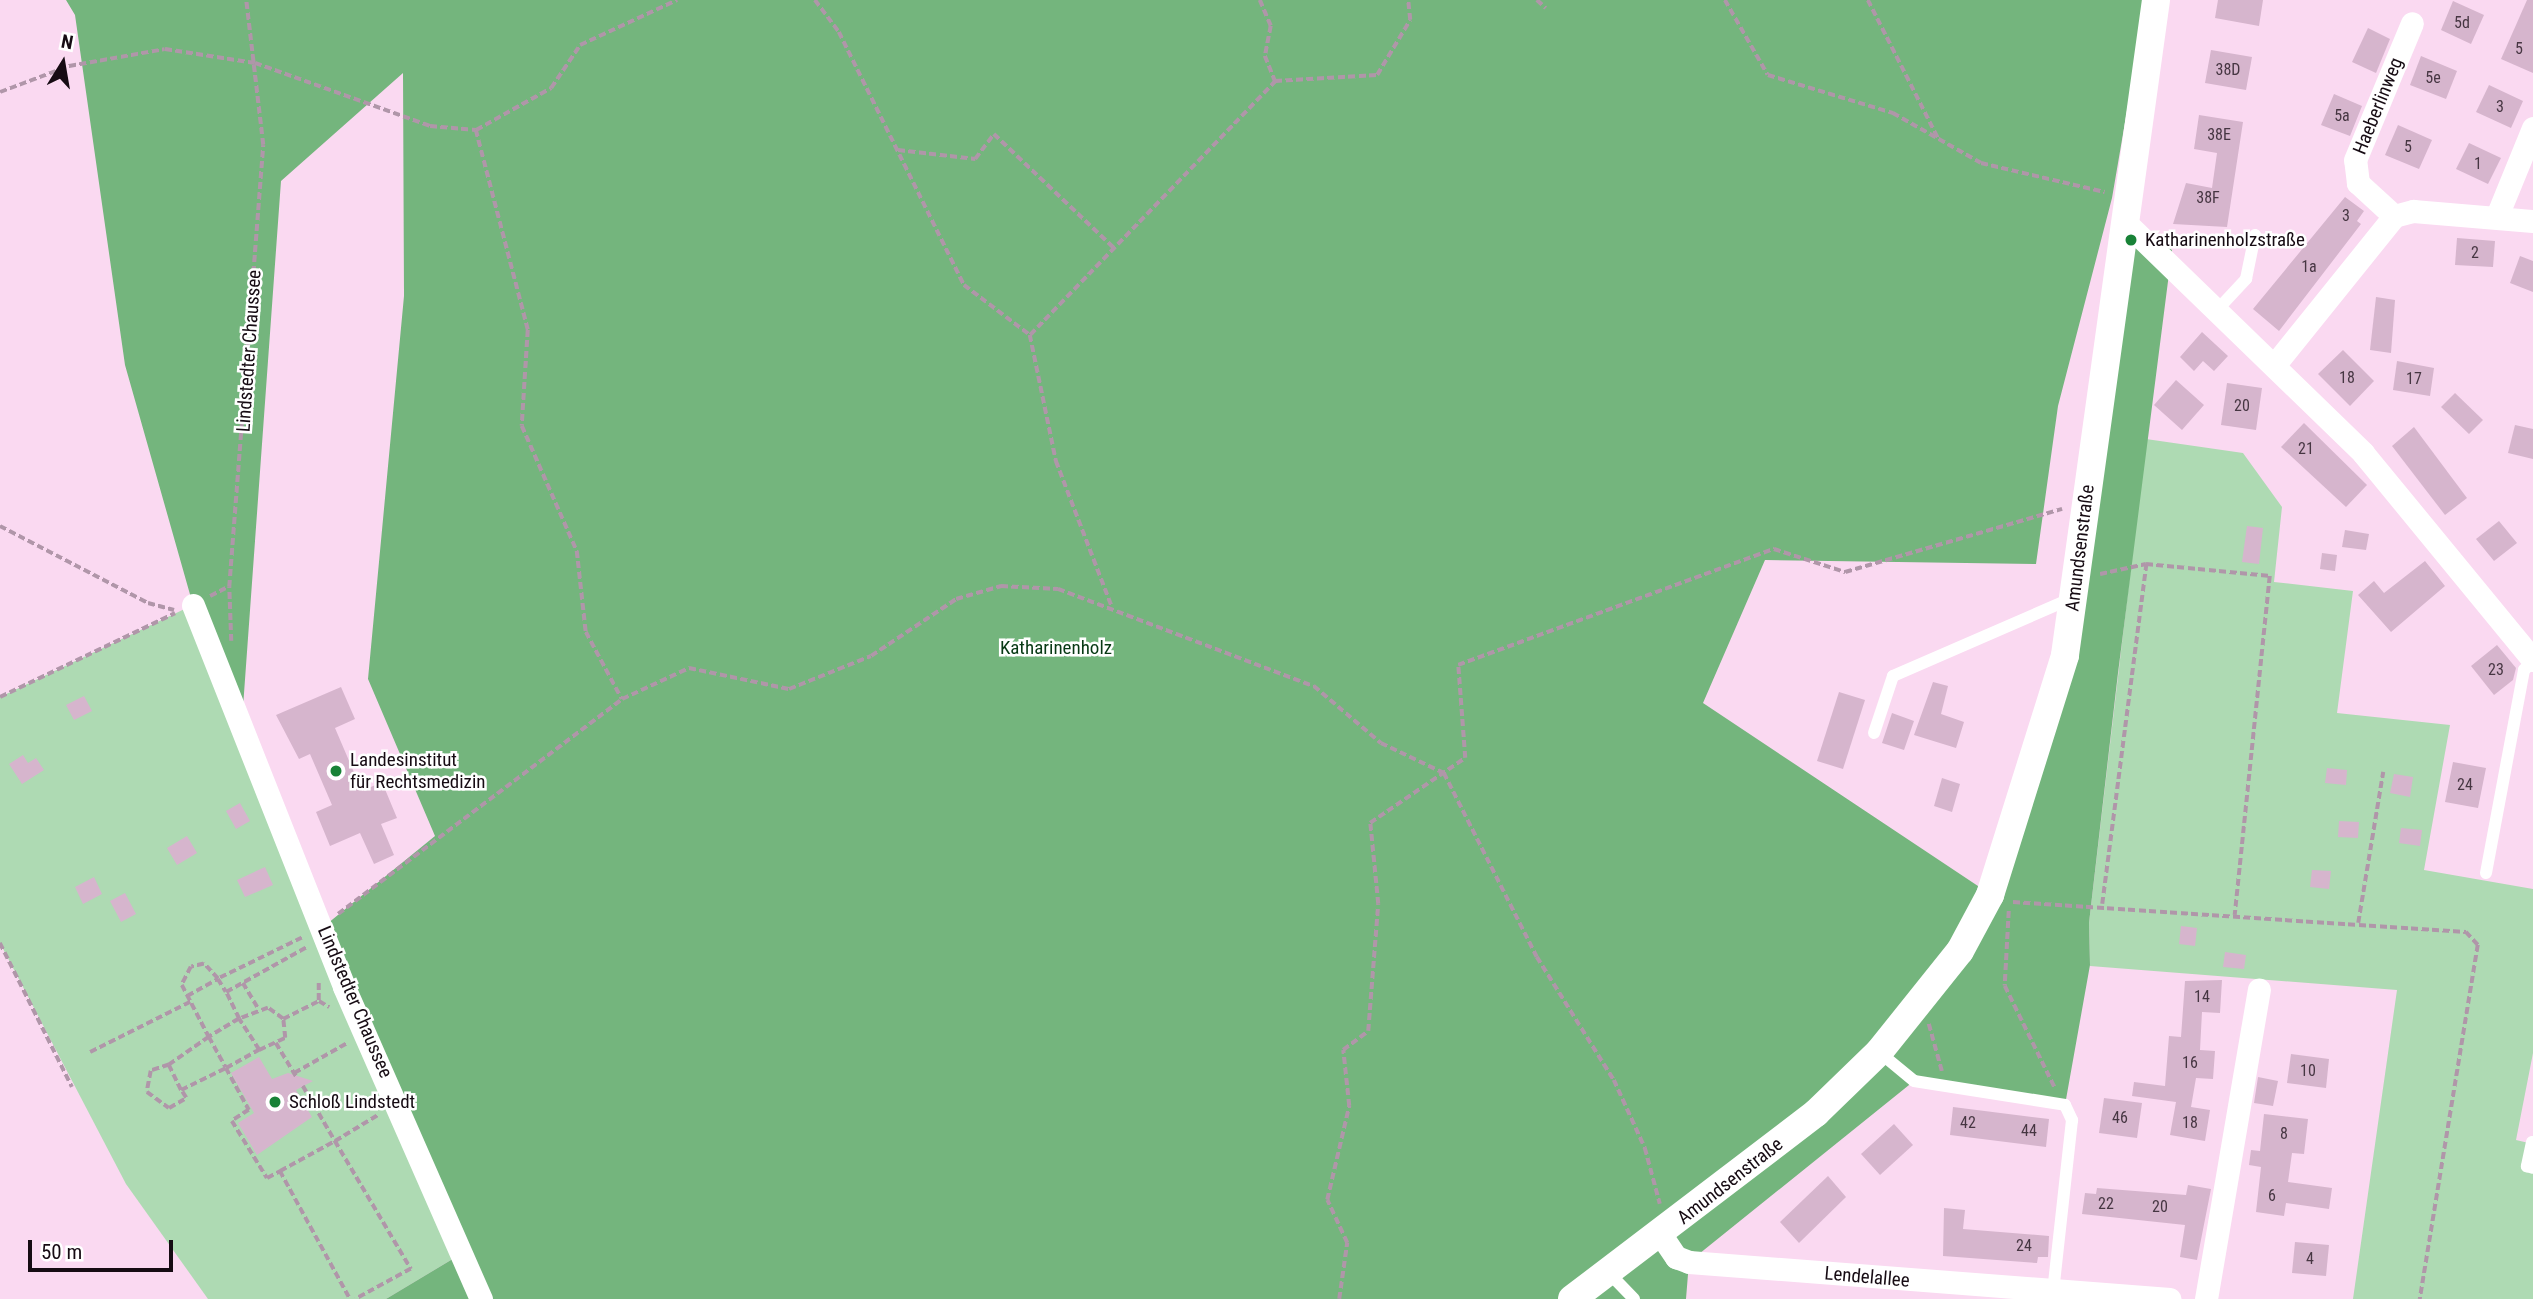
<!DOCTYPE html>
<html>
<head>
<meta charset="utf-8">
<style>
	body { margin:0 }
	#map { position:relative; width:2533px; height:1299px; overflow:hidden; background:#fad9f1; font-family:"Roboto Condensed",sans-serif }
	div>[style] { position:absolute }
	.green>* { inset:0; background:#aedab3 }
	.forest>* { inset:0; background:#74b57d }
	.building>* { inset:0; background:#d6b5cd }
	.path>* { height:3.5px; margin-top:-1.75px; transform-origin:0; background:repeating-linear-gradient(90deg,#b096a9 0 7px,transparent 0 10.5px) }
	.service>* { height:12px; margin:-6px; padding:0 6px; transform-origin:6px; border-radius:6px; background:#fff }
	.minor>* { height:23px; margin:-11.5px; padding:0 11.5px; transform-origin:11.5px; border-radius:11.5px; background:#fff }
	.tertiary>* { height:28px; margin:-14px; padding:0 14px; transform-origin:14px; border-radius:14px; background:#fff }
	.dots>* { width:19px; height:19px; translate:-50% -50%; box-sizing:border-box; border:4px solid #fff; border-radius:50% }
	span { translate:-50% -50%; white-space:nowrap; text-align:center; line-height:1.15; -webkit-text-stroke:5px #fff; paint-order:stroke }
	.number-label { font-size:16px; color:#463642 }
	.number-label span { -webkit-text-stroke-width:0 }
	.street-label { font-size:19px; color:#160b13 }
	.poi-label { font-size:19px; color:#160b13 }
	.left { translate:0 -50%; text-align:left }
	.park-label { font-size:19px; color:#073914 }
	.north { position:absolute; left:28px; top:28px; width:70px; height:70px; -webkit-text-stroke:5px #fff; paint-order:stroke; rotate:11deg; font-size:19px; font-weight:700; line-height:28px; text-align:center; color:#160b13 }
	.north::after { content:''; display:block; margin:auto; width:24px; height:32px; background:#160b13; clip-path:polygon(50% 0,100% 100%,50% 72%,0 100%) }
	.scale { position:absolute; left:28px; top:1240px; width:145px; height:32px; box-sizing:border-box; border:4px solid #160b13; border-top:0; padding-left:9px; font-size:21px; line-height:24px; white-space:nowrap; color:#160b13; -webkit-text-stroke:5px #fff; paint-order:stroke }
</style>
</head>
<body>
<div id="map">
	<div class="green">
		<i style="clip-path:polygon(2146px 439px,2243px 453px,2282px 507px,2274px 582px,2353px 591px,2337px 713px,2450px 725px,2424px 870px,2533px 889px,2533px 1053px,2516px 1140px,2533px 1144px,2533px 1299px,2353px 1299px,2397px 990px,2090px 966px,2089px 923px)"></i>
		<i style="clip-path:polygon(193px 605px,461px 1254px,386px 1299px,208px 1299px,126px 1184px,0 943px,0 697px)"></i>
	</div>
	<div class="forest">
		<i style="clip-path:polygon(66px 0,2146px 0,2112px 198px,2058px 406px,2036px 564px,1765px 560px,1703px 703px,1990px 894px,2065px 655px,2124px 221px,2172px 250px,2118px 673px,2089px 923px,2090px 965px,2065px 1105px,1914px 1081px,1689px 1262px,1686px 1299px,386px 1299px,461px 1254px,322px 928px,435px 836px,368px 679px,404px 296px,403px 73px,281px 181px,242px 721px,193px 605px,125px 365px,75px 15px)"></i>
	</div>
	<div class="building">
		<i style="clip-path:polygon(2218px 0,2263px 0,2259px 26px,2215px 18px)"></i>
		<i style="clip-path:polygon(2527px 0,2533px 0,2533px 73px,2501px 59px)"></i>
		<i style="clip-path:polygon(2453px 1px,2484px 15px,2471px 44px,2441px 30px)"></i>
		<i style="clip-path:polygon(2368px 28px,2390px 39px,2376px 73px,2352px 62px)"></i>
		<i style="clip-path:polygon(2211px 50px,2252px 57px,2246px 90px,2205px 83px)"></i>
		<i style="clip-path:polygon(2421px 56px,2457px 71px,2446px 99px,2410px 85px)"></i>
		<i style="clip-path:polygon(2489px 85px,2523px 101px,2511px 128px,2476px 112px)"></i>
		<i style="clip-path:polygon(2334px 94px,2362px 106px,2350px 136px,2321px 125px)"></i>
		<i style="clip-path:polygon(2199px 115px,2243px 122px,2227px 227px,2173px 224px,2186px 183px,2212px 188px,2217px 153px,2194px 149px)"></i>
		<i style="clip-path:polygon(2398px 125px,2432px 140px,2419px 169px,2385px 155px)"></i>
		<i style="clip-path:polygon(2469px 143px,2501px 158px,2488px 184px,2456px 169px)"></i>
		<i style="clip-path:polygon(2345px 197px,2364px 211px,2357px 221px,2361px 224px,2279px 331px,2253px 309px)"></i>
		<i style="clip-path:polygon(2457px 238px,2495px 241px,2493px 267px,2455px 265px)"></i>
		<i style="clip-path:polygon(2520px 256px,2533px 261px,2533px 292px,2510px 283px)"></i>
		<i style="clip-path:polygon(2376px 297px,2395px 300px,2391px 353px,2370px 350px)"></i>
		<i style="clip-path:polygon(2202px 332px,2228px 356px,2214px 371px,2203px 361px,2194px 371px,2180px 357px)"></i>
		<i style="clip-path:polygon(2343px 350px,2374px 381px,2350px 406px,2318px 374px)"></i>
		<i style="clip-path:polygon(2397px 361px,2434px 368px,2430px 396px,2393px 390px)"></i>
		<i style="clip-path:polygon(2176px 380px,2204px 405px,2182px 430px,2154px 405px)"></i>
		<i style="clip-path:polygon(2227px 383px,2262px 388px,2256px 430px,2221px 425px)"></i>
		<i style="clip-path:polygon(2455px 393px,2483px 420px,2469px 434px,2441px 407px)"></i>
		<i style="clip-path:polygon(2304px 423px,2367px 485px,2346px 507px,2281px 447px)"></i>
		<i style="clip-path:polygon(2515px 425px,2533px 429px,2533px 459px,2508px 453px)"></i>
		<i style="clip-path:polygon(2414px 427px,2467px 498px,2445px 515px,2392px 446px)"></i>
		<i style="clip-path:polygon(2499px 521px,2517px 543px,2494px 561px,2476px 539px)"></i>
		<i style="clip-path:polygon(2247px 526px,2263px 528px,2259px 564px,2242px 562px)"></i>
		<i style="clip-path:polygon(2345px 530px,2369px 534px,2366px 550px,2342px 547px)"></i>
		<i style="clip-path:polygon(2322px 553px,2337px 555px,2335px 571px,2320px 569px)"></i>
		<i style="clip-path:polygon(2425px 561px,2445px 586px,2391px 632px,2358px 595px,2374px 581px,2384px 593px)"></i>
		<i style="clip-path:polygon(2497px 645px,2516px 668px,2513px 680px,2494px 695px,2471px 666px)"></i>
		<i style="clip-path:polygon(1933px 682px,1948px 686px,1941px 714px,1964px 722px,1956px 748px,1914px 735px)"></i>
		<i style="clip-path:polygon(341px 687px,355px 719px,335px 728px,362px 791px,382px 782px,397px 818px,381px 824px,394px 855px,374px 864px,360px 833px,330px 846px,316px 812px,332px 805px,310px 754px,299px 759px,276px 715px)"></i>
		<i style="clip-path:polygon(1839px 692px,1865px 700px,1843px 769px,1817px 761px)"></i>
		<i style="clip-path:polygon(84px 696px,92px 711px,74px 720px,66px 705px)"></i>
		<i style="clip-path:polygon(1892px 713px,1914px 721px,1904px 750px,1882px 743px)"></i>
		<i style="clip-path:polygon(23px 755px,28px 763px,36px 758px,44px 770px,22px 784px,9px 764px)"></i>
		<i style="clip-path:polygon(2453px 762px,2486px 768px,2478px 808px,2445px 802px)"></i>
		<i style="clip-path:polygon(2327px 768px,2347px 770px,2346px 785px,2325px 783px)"></i>
		<i style="clip-path:polygon(2394px 774px,2413px 777px,2410px 797px,2390px 793px)"></i>
		<i style="clip-path:polygon(1942px 778px,1960px 784px,1952px 812px,1934px 806px)"></i>
		<i style="clip-path:polygon(240px 803px,250px 821px,236px 829px,226px 811px)"></i>
		<i style="clip-path:polygon(2339px 821px,2359px 822px,2358px 838px,2338px 837px)"></i>
		<i style="clip-path:polygon(2401px 828px,2422px 830px,2420px 846px,2399px 843px)"></i>
		<i style="clip-path:polygon(187px 836px,197px 853px,177px 865px,167px 848px)"></i>
		<i style="clip-path:polygon(265px 867px,273px 885px,245px 897px,237px 880px)"></i>
		<i style="clip-path:polygon(2312px 870px,2331px 871px,2329px 889px,2310px 887px)"></i>
		<i style="clip-path:polygon(94px 877px,102px 894px,83px 904px,75px 887px)"></i>
		<i style="clip-path:polygon(125px 893px,136px 914px,121px 922px,110px 901px)"></i>
		<i style="clip-path:polygon(2181px 926px,2197px 928px,2195px 946px,2179px 944px)"></i>
		<i style="clip-path:polygon(2225px 952px,2246px 955px,2244px 969px,2223px 967px)"></i>
		<i style="clip-path:polygon(2222px 980px,2220px 1013px,2202px 1012px,2200px 1050px,2215px 1051px,2213px 1079px,2196px 1078px,2191px 1107px,2210px 1110px,2205px 1141px,2170px 1135px,2176px 1102px,2132px 1096px,2134px 1082px,2165px 1086px,2169px 1036px,2181px 1037px,2185px 981px)"></i>
		<i style="clip-path:polygon(2291px 1054px,2329px 1059px,2326px 1088px,2287px 1083px)"></i>
		<i style="clip-path:polygon(259px 1057px,272px 1079px,288px 1073px,313px 1081px,296px 1090px,312px 1117px,257px 1155px,238px 1123px,254px 1113px,231px 1073px)"></i>
		<i style="clip-path:polygon(2258px 1077px,2278px 1081px,2273px 1106px,2254px 1103px)"></i>
		<i style="clip-path:polygon(2104px 1098px,2142px 1103px,2137px 1138px,2099px 1133px)"></i>
		<i style="clip-path:polygon(1953px 1107px,2049px 1119px,2046px 1147px,1950px 1135px)"></i>
		<i style="clip-path:polygon(2264px 1114px,2308px 1119px,2304px 1154px,2292px 1153px,2288px 1182px,2332px 1188px,2329px 1209px,2286px 1203px,2284px 1216px,2256px 1212px,2261px 1167px,2249px 1165px,2251px 1150px,2260px 1151px)"></i>
		<i style="clip-path:polygon(1894px 1124px,1913px 1145px,1880px 1175px,1861px 1154px)"></i>
		<i style="clip-path:polygon(1828px 1176px,1846px 1197px,1799px 1243px,1780px 1222px)"></i>
		<i style="clip-path:polygon(2188px 1185px,2211px 1189px,2197px 1260px,2180px 1257px,2185px 1225px,2082px 1214px,2085px 1193px,2096px 1194px,2097px 1188px,2186px 1195px)"></i>
		<i style="clip-path:polygon(1944px 1208px,1965px 1210px,1963px 1229px,2049px 1236px,2048px 1257px,2038px 1257px,2037px 1263px,1943px 1256px)"></i>
		<i style="clip-path:polygon(2295px 1242px,2329px 1245px,2326px 1276px,2292px 1273px)"></i>
	</div>
	<div class="path">
		<i style="left:815px;top:0;width:40px;rotate:53deg"></i>
		<i style="left:839px;top:32px;width:282px;rotate:63.7deg"></i>
		<i style="left:964px;top:285px;width:83px;rotate:37.1deg"></i>
		<i style="left:1030px;top:335px;width:129px;rotate:78.3deg"></i>
		<i style="left:1056px;top:461px;width:156px;rotate:69deg"></i>
		<i style="left:1260px;top:0;width:28px;rotate:67deg"></i>
		<i style="left:1271px;top:26px;width:31px;rotate:101deg"></i>
		<i style="left:1265px;top:56px;width:27px;rotate:68deg"></i>
		<i style="left:1537px;top:0;width:12px;rotate:42deg"></i>
		<i style="left:1725px;top:0;width:86px;rotate:60.2deg"></i>
		<i style="left:1768px;top:75px;width:131px;rotate:16.9deg"></i>
		<i style="left:1893px;top:113px;width:101px;rotate:29.6deg"></i>
		<i style="left:1981px;top:163px;width:127px;rotate:13.2deg"></i>
		<i style="left:1868px;top:0;width:155px;rotate:63.1deg"></i>
		<i style="left:0;top:92px;width:74px;rotate:-20.6deg"></i>
		<i style="left:69px;top:66px;width:97px;rotate:-10deg"></i>
		<i style="left:165px;top:49px;width:91px;rotate:8.8deg"></i>
		<i style="left:255px;top:63px;width:186px;rotate:19.8deg"></i>
		<i style="left:430px;top:126px;width:46px;rotate:5deg"></i>
		<i style="left:476px;top:130px;width:86px;rotate:-29.2deg"></i>
		<i style="left:551px;top:88px;width:52px;rotate:-56deg"></i>
		<i style="left:580px;top:45px;width:107px;rotate:-24.9deg"></i>
		<i style="left:476px;top:130px;width:207px;rotate:75.4deg"></i>
		<i style="left:528px;top:330px;width:96px;rotate:93.6deg"></i>
		<i style="left:522px;top:426px;width:137px;rotate:66.3deg"></i>
		<i style="left:577px;top:551px;width:81px;rotate:83.7deg"></i>
		<i style="left:586px;top:632px;width:76px;rotate:61.8deg"></i>
		<i style="left:898px;top:150px;width:78px;rotate:6.7deg"></i>
		<i style="left:975px;top:159px;width:31px;rotate:-53deg"></i>
		<i style="left:994px;top:134px;width:166px;rotate:43.5deg"></i>
		<i style="left:1030px;top:335px;width:353px;rotate:-46deg"></i>
		<i style="left:1275px;top:81px;width:102px;rotate:-3.4deg"></i>
		<i style="left:1377px;top:75px;width:64px;rotate:-59deg"></i>
		<i style="left:1410px;top:20px;width:20px;rotate:-96deg"></i>
		<i style="left:0;top:526px;width:167px;rotate:27.5deg"></i>
		<i style="left:148px;top:603px;width:27px;rotate:15deg"></i>
		<i style="left:2100px;top:574px;width:47px;rotate:-12.3deg"></i>
		<i style="left:2146px;top:564px;width:125px;rotate:5.5deg"></i>
		<i style="left:2270px;top:576px;width:341px;rotate:95.9deg"></i>
		<i style="left:210px;top:596px;width:20px;rotate:-27deg"></i>
		<i style="left:231px;top:641px;width:54px;rotate:-92.1deg"></i>
		<i style="left:229px;top:587px;width:443px;rotate:-85.6deg"></i>
		<i style="left:263px;top:145px;width:146px;rotate:-96.7deg"></i>
		<i style="left:0;top:697px;width:194px;rotate:-25.6deg"></i>
		<i style="left:2013px;top:902px;width:454px;rotate:3.8deg"></i>
		<i style="left:2466px;top:932px;width:18px;rotate:47deg"></i>
		<i style="left:2478px;top:945px;width:359px;rotate:99.3deg"></i>
		<i style="left:2102px;top:904px;width:343px;rotate:-82.6deg"></i>
		<i style="left:2009px;top:911px;width:75px;rotate:93.1deg"></i>
		<i style="left:2005px;top:986px;width:114px;rotate:63.9deg"></i>
		<i style="left:338px;top:914px;width:356px;rotate:-37.1deg"></i>
		<i style="left:622px;top:699px;width:74px;rotate:-24.8deg"></i>
		<i style="left:689px;top:668px;width:102px;rotate:11.9deg"></i>
		<i style="left:789px;top:689px;width:88px;rotate:-21.9deg"></i>
		<i style="left:871px;top:656px;width:102px;rotate:-33.8deg"></i>
		<i style="left:956px;top:599px;width:47px;rotate:-16.1deg"></i>
		<i style="left:1001px;top:586px;width:57px;rotate:3deg"></i>
		<i style="left:1058px;top:589px;width:274px;rotate:20.8deg"></i>
		<i style="left:1314px;top:686px;width:88px;rotate:40.4deg"></i>
		<i style="left:1381px;top:743px;width:70px;rotate:25.5deg"></i>
		<i style="left:1444px;top:773px;width:206px;rotate:63.2deg"></i>
		<i style="left:1537px;top:957px;width:145px;rotate:58deg"></i>
		<i style="left:1614px;top:1080px;width:75px;rotate:65.5deg"></i>
		<i style="left:1645px;top:1148px;width:58px;rotate:75deg"></i>
		<i style="left:2358px;top:923px;width:153px;rotate:-80.6deg"></i>
		<i style="left:302px;top:938px;width:93px;rotate:154deg"></i>
		<i style="left:218px;top:979px;width:21px;rotate:-133deg"></i>
		<i style="left:204px;top:964px;width:13px;rotate:167deg"></i>
		<i style="left:191px;top:967px;width:20px;rotate:117deg"></i>
		<i style="left:182px;top:985px;width:59px;rotate:62.6deg"></i>
		<i style="left:209px;top:1037px;width:49px;rotate:145deg"></i>
		<i style="left:169px;top:1065px;width:28px;rotate:64deg"></i>
		<i style="left:181px;top:1090px;width:50px;rotate:-26.1deg"></i>
		<i style="left:226px;top:1068px;width:38px;rotate:-29deg"></i>
		<i style="left:259px;top:1050px;width:37px;rotate:-123deg"></i>
		<i style="left:239px;top:1019px;width:35px;rotate:149deg"></i>
		<i style="left:209px;top:1037px;width:35px;rotate:61deg"></i>
		<i style="left:226px;top:1068px;width:48px;rotate:61.3deg"></i>
		<i style="left:249px;top:1110px;width:20px;rotate:147deg"></i>
		<i style="left:232px;top:1121px;width:67px;rotate:58.4deg"></i>
		<i style="left:267px;top:1178px;width:15px;rotate:-28deg"></i>
		<i style="left:280px;top:1171px;width:146px;rotate:61.3deg"></i>
		<i style="left:0;top:943px;width:161px;rotate:63.4deg"></i>
		<i style="left:243px;top:983px;width:29px;rotate:59deg"></i>
		<i style="left:319px;top:983px;width:18px;rotate:90deg"></i>
		<i style="left:319px;top:1001px;width:12px;rotate:31deg"></i>
		<i style="left:187px;top:996px;width:35px;rotate:-29deg"></i>
		<i style="left:218px;top:979px;width:15px;rotate:58deg"></i>
		<i style="left:283px;top:1019px;width:40px;rotate:-26.6deg"></i>
		<i style="left:1929px;top:1024px;width:49px;rotate:74.5deg"></i>
		<i style="left:276px;top:1043px;width:39px;rotate:59deg"></i>
		<i style="left:259px;top:1050px;width:29px;rotate:-25deg"></i>
		<i style="left:285px;top:1038px;width:19px;rotate:-96deg"></i>
		<i style="left:283px;top:1019px;width:19px;rotate:-144deg"></i>
		<i style="left:268px;top:1008px;width:31px;rotate:159deg"></i>
		<i style="left:239px;top:1019px;width:30px;rotate:-116deg"></i>
		<i style="left:226px;top:992px;width:93px;rotate:-29.1deg"></i>
		<i style="left:90px;top:1052px;width:112px;rotate:-26.6deg"></i>
		<i style="left:169px;top:1065px;width:19px;rotate:162deg"></i>
		<i style="left:151px;top:1071px;width:21px;rotate:101deg"></i>
		<i style="left:147px;top:1092px;width:27px;rotate:36deg"></i>
		<i style="left:169px;top:1108px;width:20px;rotate:-30deg"></i>
		<i style="left:186px;top:1098px;width:9px;rotate:-122deg"></i>
		<i style="left:294px;top:1073px;width:61px;rotate:-29.5deg"></i>
		<i style="left:303px;top:1086px;width:64px;rotate:59.8deg"></i>
		<i style="left:335px;top:1141px;width:50px;rotate:-31.2deg"></i>
		<i style="left:280px;top:1171px;width:63px;rotate:-28.6deg"></i>
		<i style="left:335px;top:1141px;width:149px;rotate:59.3deg"></i>
		<i style="left:411px;top:1269px;width:63px;rotate:151.4deg"></i>
		<i style="left:1339px;top:1299px;width:57px;rotate:-81.9deg"></i>
		<i style="left:1347px;top:1243px;width:47px;rotate:-114.9deg"></i>
		<i style="left:1327px;top:1200px;width:97px;rotate:-76.8deg"></i>
		<i style="left:1349px;top:1106px;width:56px;rotate:-96.1deg"></i>
		<i style="left:1343px;top:1050px;width:31px;rotate:-37deg"></i>
		<i style="left:1368px;top:1031px;width:127px;rotate:-85.5deg"></i>
		<i style="left:1378px;top:904px;width:81px;rotate:-95.6deg"></i>
		<i style="left:1370px;top:823px;width:115px;rotate:-34.4deg"></i>
		<i style="left:1465px;top:758px;width:93px;rotate:-94.3deg"></i>
		<i style="left:1458px;top:665px;width:337px;rotate:-20.2deg"></i>
		<i style="left:1774px;top:549px;width:75px;rotate:17.9deg"></i>
		<i style="left:1845px;top:572px;width:226px;rotate:-16.2deg"></i>
	</div>
	<div class="service">
		<i style="left:2219px;top:308px;width:40px;rotate:-47deg"></i>
		<i style="left:2246px;top:279px;width:45px;rotate:-78.4deg"></i>
		<i style="left:1874px;top:733px;width:60px;rotate:-71.6deg"></i>
		<i style="left:1893px;top:676px;width:195px;rotate:-23.5deg"></i>
		<i style="left:2486px;top:873px;width:207px;rotate:-79.4deg"></i>
		<i style="left:2524px;top:670px;width:12px;rotate:-42deg"></i>
		<i style="left:1879px;top:1052px;width:45px;rotate:39.6deg"></i>
		<i style="left:1914px;top:1081px;width:153px;rotate:9deg"></i>
		<i style="left:2065px;top:1105px;width:17px;rotate:65deg"></i>
		<i style="left:2072px;top:1120px;width:173px;rotate:96.3deg"></i>
		<i style="left:2532px;top:1142px;width:25px;rotate:102deg"></i>
		<i style="left:2527px;top:1166px;width:6px;rotate:18deg"></i>
		<i style="left:1609px;top:1273px;width:36px;rotate:46deg"></i>
	</div>
	<div class="minor">
		<i style="left:2394px;top:216px;width:49px;rotate:-137.5deg"></i>
		<i style="left:2358px;top:183px;width:23px;rotate:-97deg"></i>
		<i style="left:2355px;top:160px;width:148px;rotate:-67.4deg"></i>
		<i style="left:2497px;top:216px;width:95px;rotate:-67.8deg"></i>
		<i style="left:2124px;top:221px;width:333px;rotate:44.1deg"></i>
		<i style="left:2363px;top:453px;width:268px;rotate:50.6deg"></i>
		<i style="left:2276px;top:363px;width:189px;rotate:-51.2deg"></i>
		<i style="left:2394px;top:216px;width:20px;rotate:-15deg"></i>
		<i style="left:2413px;top:211px;width:120px;rotate:4.8deg"></i>
		<i style="left:193px;top:605px;width:411px;rotate:68.4deg"></i>
		<i style="left:344px;top:987px;width:341px;rotate:66.3deg"></i>
		<i style="left:1661px;top:1235px;width:27px;rotate:56deg"></i>
		<i style="left:1676px;top:1257px;width:14px;rotate:21deg"></i>
		<i style="left:1689px;top:1262px;width:482px;rotate:4.4deg"></i>
		<i style="left:2206px;top:1299px;width:314px;rotate:-80.3deg"></i>
	</div>
	<div class="tertiary">
		<i style="left:1572px;top:1299px;width:307px;rotate:-37.3deg"></i>
		<i style="left:1816px;top:1113px;width:88px;rotate:-44.1deg"></i>
		<i style="left:1879px;top:1052px;width:129px;rotate:-51.3deg"></i>
		<i style="left:1960px;top:951px;width:64px;rotate:-61.8deg"></i>
		<i style="left:1990px;top:895px;width:251px;rotate:-72.6deg"></i>
		<i style="left:2065px;top:655px;width:661px;rotate:-82.09deg"></i>
	</div>
	<div class="dots">
		<i style="left:2131px;top:240px;background:#188237"></i>
		<i style="left:336px;top:771px;background:#188237"></i>
		<i style="left:275px;top:1102px;background:#188237"></i>
	</div>
	<div class="number-label">
		<span style="left:2462px;top:23px">5d</span>
		<span style="left:2519px;top:49px">5</span>
		<span style="left:2228px;top:70px">38D</span>
		<span style="left:2433px;top:78px">5e</span>
		<span style="left:2500px;top:107px">3</span>
		<span style="left:2342px;top:116px">5a</span>
		<span style="left:2219px;top:135px">38E</span>
		<span style="left:2408px;top:147px">5</span>
		<span style="left:2478px;top:164px">1</span>
		<span style="left:2208px;top:198px">38F</span>
		<span style="left:2346px;top:216px">3</span>
		<span style="left:2475px;top:253px">2</span>
		<span style="left:2309px;top:267px">1a</span>
		<span style="left:2347px;top:378px">18</span>
		<span style="left:2414px;top:379px">17</span>
		<span style="left:2242px;top:406px">20</span>
		<span style="left:2306px;top:449px">21</span>
		<span style="left:2496px;top:670px">23</span>
		<span style="left:2465px;top:785px">24</span>
		<span style="left:2202px;top:997px">14</span>
		<span style="left:2190px;top:1063px">16</span>
		<span style="left:2308px;top:1071px">10</span>
		<span style="left:2120px;top:1118px">46</span>
		<span style="left:1968px;top:1123px">42</span>
		<span style="left:2190px;top:1123px">18</span>
		<span style="left:2029px;top:1131px">44</span>
		<span style="left:2284px;top:1134px">8</span>
		<span style="left:2272px;top:1196px">6</span>
		<span style="left:2106px;top:1204px">22</span>
		<span style="left:2160px;top:1207px">20</span>
		<span style="left:2024px;top:1246px">24</span>
		<span style="left:2310px;top:1259px">4</span>
	</div>
	<div class="street-label">
		<span style="left:2378px;top:106px;rotate:-68deg">Haeberlinweg</span>
		<span style="left:249px;top:351px;rotate:-86deg">Lindstedter Chaussee</span>
		<span style="left:2080px;top:548px;rotate:-83deg">Amundsenstraße</span>
		<span style="left:355px;top:1002px;rotate:67deg">Lindstedter Chaussee</span>
		<span style="left:1730px;top:1181px;rotate:-38deg">Amundsenstraße</span>
		<span style="left:1867px;top:1277px;rotate:5deg">Lendelallee</span>
	</div>
	<div class="poi-label">
		<span class="left" style="left:2145px;top:240px">Katharinenholzstraße</span>
		<span class="left" style="left:350px;top:771px">Landesinstitut<br>für Rechtsmedizin</span>
		<span class="left" style="left:289px;top:1102px">Schloß Lindstedt</span>
	</div>
	<div class="park-label">
		<span style="left:1056px;top:648px">Katharinenholz</span>
	</div>
	<div class="north">N</div>
	<div class="scale">50 m</div>
</div>
</body>
</html>
